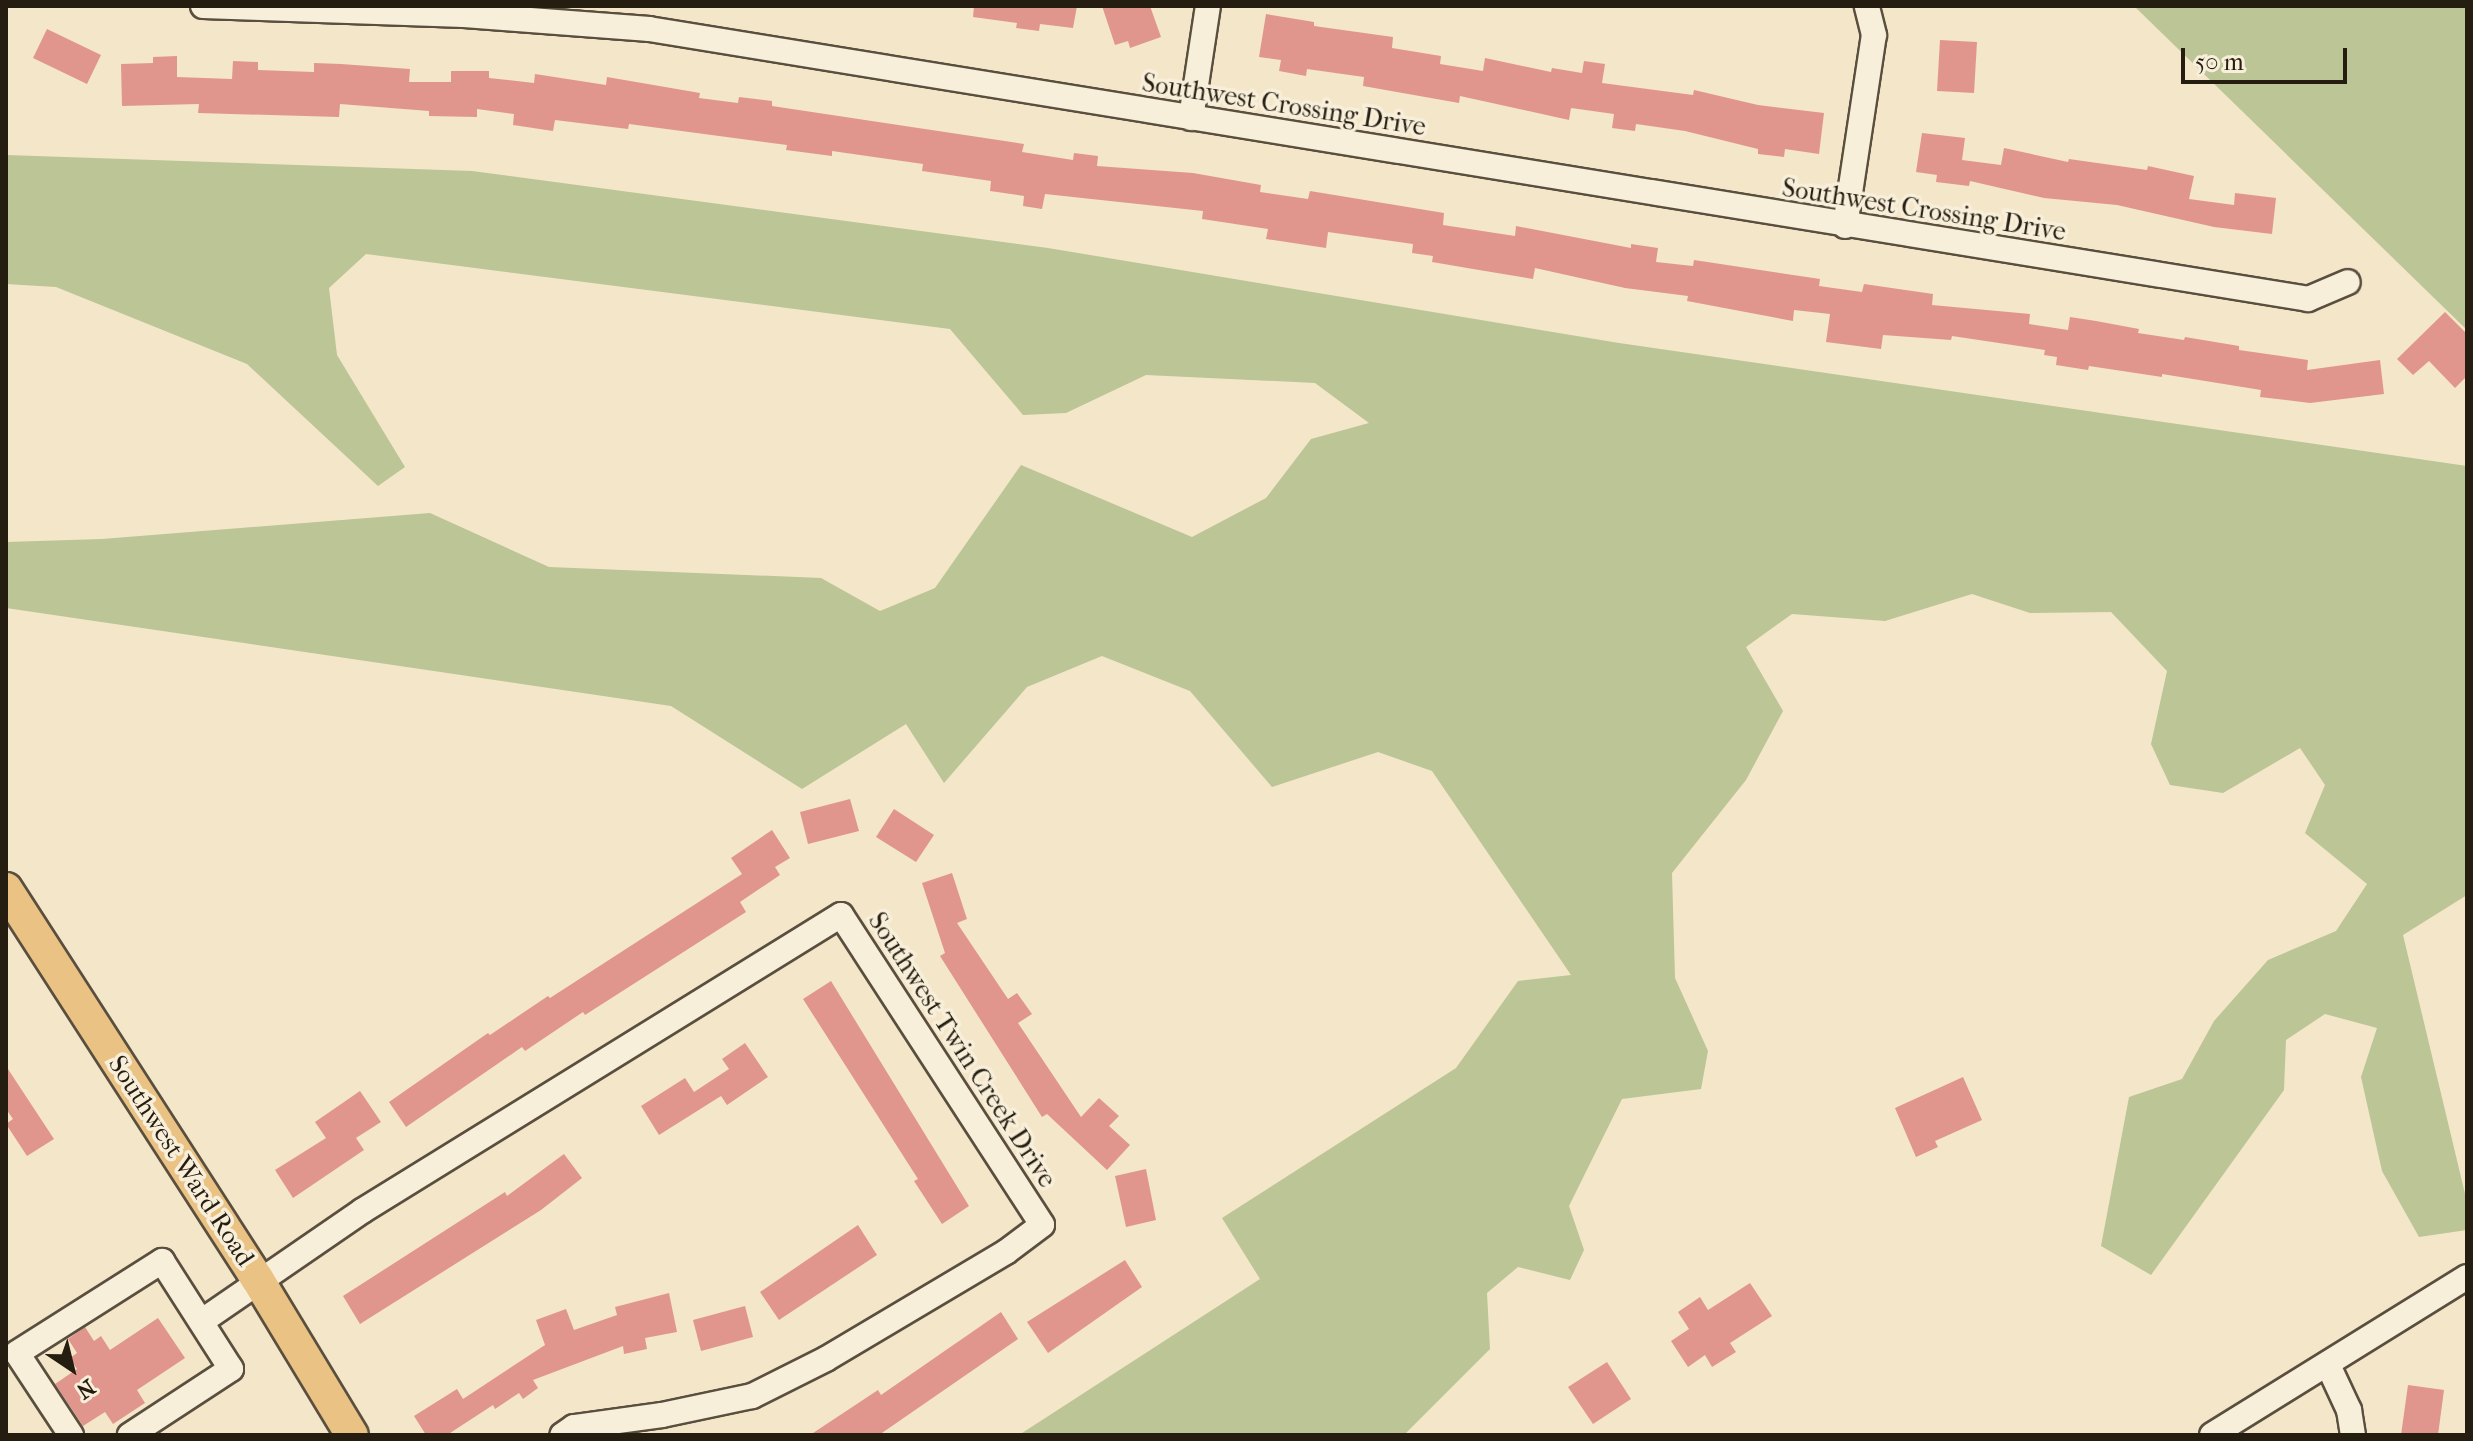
<!DOCTYPE html>
<html>
<head>
<meta charset="utf-8">
<style>
	body { margin:0 }
	#map { position:relative; width:2473px; height:1441px; overflow:hidden; background:#f4e6c8; font-family:"IM FELL French Canon",serif }
	div>[style] { position:absolute }
	.green>* { inset:0; background:#bbc596 }
	.building>* { inset:0; background:#e1968d }
	.roads { filter:drop-shadow(2px 0 #5a4f3f) drop-shadow(-2px 0 #5a4f3f) drop-shadow(0 2px #5a4f3f) drop-shadow(0 -2px #5a4f3f) }
	.minor>* { height:24px; margin:-12px; padding:0 12px; transform-origin:12px; border-radius:12px; background:#f8efdb }
	.major>* { height:32px; margin:-16px; padding:0 16px; transform-origin:16px; border-radius:16px; background:#eac384 }
	span { translate:-50% -50%; white-space:nowrap; text-align:center; line-height:1.15; -webkit-text-stroke:7px #f8efdb; paint-order:stroke }
	.street-label { font-size:26px; color:#261d11 }
	.frame { position:absolute; inset:0; border:8px solid #261d11; pointer-events:none }
	.north { position:absolute; left:32px; top:1329px; width:80px; height:80px; -webkit-text-stroke:6px #f8efdb; paint-order:stroke; rotate:145deg; font-size:22px; font-weight:700; line-height:32px; text-align:center; color:#261d11 }
	.north::after { content:''; display:block; margin:auto; width:28px; height:36px; background:#261d11; clip-path:polygon(50% 0,100% 100%,50% 72%,0 100%) }
	.scale { position:absolute; left:2181px; top:48px; width:166px; height:36px; box-sizing:border-box; border:4px solid #261d11; border-top:0; padding-left:10px; font-size:24px; line-height:28px; white-space:nowrap; color:#261d11; -webkit-text-stroke:6px #f8efdb; paint-order:stroke }
</style>
</head>
<body>
<div id="map">
	<div class="green">
		<i style="clip-path:polygon(2134px 6px,2467px 6px,2467px 330px)"></i>
		<i style="clip-path:polygon(6px 155px,472px 171px,1048px 248px,1619px 343px,2467px 466px,2467px 895px,2403px 935px,2467px 1202px,2467px 1230px,2419px 1237px,2382px 1171px,2361px 1077px,2377px 1028px,2325px 1014px,2286px 1040px,2284px 1090px,2151px 1275px,2101px 1246px,2129px 1097px,2182px 1079px,2214px 1021px,2268px 960px,2336px 931px,2367px 884px,2305px 833px,2325px 785px,2300px 748px,2223px 793px,2170px 785px,2151px 744px,2167px 671px,2111px 612px,2030px 613px,1972px 594px,1885px 621px,1792px 614px,1746px 647px,1783px 711px,1746px 780px,1672px 873px,1675px 978px,1708px 1051px,1701px 1089px,1622px 1099px,1569px 1206px,1584px 1250px,1570px 1280px,1518px 1267px,1487px 1293px,1490px 1349px,1404px 1435px,1019px 1435px,1260px 1279px,1222px 1218px,1456px 1068px,1518px 981px,1571px 975px,1432px 771px,1378px 752px,1272px 787px,1190px 691px,1102px 656px,1027px 687px,944px 783px,906px 724px,802px 789px,671px 706px,6px 608px,6px 542px,102px 539px,430px 513px,549px 567px,821px 578px,880px 611px,935px 588px,1021px 465px,1192px 537px,1266px 498px,1311px 439px,1369px 423px,1315px 383px,1146px 375px,1066px 413px,1023px 415px,950px 329px,366px 254px,329px 288px,337px 355px,405px 467px,378px 486px,247px 364px,56px 287px,6px 284px)"></i>
	</div>
	<div class="building">
		<i style="clip-path:polygon(974px 6px,1077px 6px,1073px 28px,1040px 24px,1039px 31px,1016px 28px,1017px 23px,973px 17px)"></i>
		<i style="clip-path:polygon(1102px 6px,1150px 6px,1161px 37px,1130px 48px,1128px 41px,1115px 45px)"></i>
		<i style="clip-path:polygon(1266px 14px,1314px 22px,1314px 26px,1393px 37px,1392px 48px,1441px 56px,1440px 64px,1483px 71px,1485px 58px,1551px 72px,1552px 68px,1582px 73px,1584px 61px,1605px 64px,1602px 83px,1693px 95px,1694px 90px,1758px 105px,1824px 113px,1819px 154px,1785px 149px,1784px 157px,1758px 154px,1758px 149px,1685px 131px,1636px 124px,1635px 131px,1612px 128px,1614px 114px,1571px 108px,1569px 120px,1460px 96px,1459px 103px,1363px 86px,1364px 77px,1307px 69px,1306px 76px,1279px 71px,1281px 60px,1259px 57px)"></i>
		<i style="clip-path:polygon(47px 29px,101px 55px,87px 84px,33px 58px)"></i>
		<i style="clip-path:polygon(1940px 40px,1977px 42px,1974px 93px,1937px 91px)"></i>
		<i style="clip-path:polygon(177px 56px,177px 77px,232px 79px,233px 61px,258px 62px,258px 70px,314px 72px,314px 63px,341px 64px,410px 69px,409px 82px,451px 82px,451px 71px,489px 71px,489px 78px,534px 83px,535px 74px,606px 85px,607px 77px,700px 93px,699px 98px,738px 103px,739px 97px,772px 101px,772px 106px,1024px 144px,1022px 152px,1073px 160px,1074px 153px,1098px 156px,1097px 166px,1193px 173px,1261px 185px,1260px 192px,1308px 199px,1310px 191px,1444px 213px,1443px 225px,1515px 236px,1516px 226px,1631px 248px,1631px 244px,1658px 248px,1656px 262px,1693px 266px,1694px 260px,1820px 279px,1819px 286px,1862px 292px,1864px 284px,1933px 294px,1932px 305px,2030px 314px,2029px 324px,2068px 330px,2070px 317px,2096px 321px,2139px 329px,2138px 333px,2184px 340px,2185px 337px,2239px 346px,2239px 350px,2308px 360px,2307px 370px,2380px 360px,2384px 394px,2310px 403px,2260px 397px,2261px 390px,2162px 374px,2162px 377px,2089px 366px,2088px 370px,2056px 365px,2057px 357px,2044px 355px,2045px 350px,1952px 336px,1951px 340px,1883px 335px,1881px 349px,1826px 342px,1830px 314px,1794px 310px,1793px 321px,1687px 301px,1688px 296px,1625px 288px,1535px 268px,1533px 279px,1479px 270px,1432px 262px,1433px 256px,1412px 253px,1413px 244px,1328px 232px,1326px 248px,1266px 239px,1268px 229px,1202px 219px,1203px 211px,1045px 194px,1042px 209px,1023px 206px,1024px 196px,990px 191px,991px 181px,922px 171px,923px 164px,832px 151px,832px 156px,786px 150px,787px 145px,629px 124px,628px 129px,555px 120px,553px 131px,513px 125px,514px 114px,477px 109px,477px 117px,429px 116px,429px 111px,340px 104px,339px 117px,198px 113px,199px 104px,122px 106px,121px 64px,153px 63px,153px 57px)"></i>
		<i style="clip-path:polygon(1922px 133px,1965px 138px,1962px 160px,2001px 165px,2004px 148px,2068px 162px,2069px 159px,2147px 170px,2148px 166px,2194px 176px,2189px 199px,2234px 205px,2235px 193px,2276px 198px,2272px 234px,2214px 227px,2117px 205px,2044px 198px,1970px 181px,1969px 186px,1936px 182px,1937px 175px,1916px 172px)"></i>
		<i style="clip-path:polygon(2445px 312px,2467px 334px,2467px 376px,2455px 388px,2429px 361px,2413px 375px,2397px 359px)"></i>
		<i style="clip-path:polygon(850px 799px,859px 831px,808px 844px,800px 812px)"></i>
		<i style="clip-path:polygon(894px 809px,934px 835px,916px 862px,876px 837px)"></i>
		<i style="clip-path:polygon(772px 830px,790px 858px,775px 867px,780px 875px,740px 902px,746px 912px,585px 1015px,583px 1012px,525px 1051px,522px 1047px,406px 1127px,389px 1102px,488px 1033px,490px 1035px,548px 996px,550px 998px,742px 874px,731px 858px)"></i>
		<i style="clip-path:polygon(952px 873px,967px 919px,957px 923px,1008px 999px,1017px 993px,1032px 1014px,1018px 1023px,1081px 1117px,1099px 1098px,1119px 1116px,1109px 1126px,1130px 1145px,1107px 1170px,1047px 1114px,1042px 1117px,940px 956px,945px 953px,922px 883px)"></i>
		<i style="clip-path:polygon(831px 981px,969px 1206px,942px 1224px,914px 1181px,918px 1179px,803px 999px)"></i>
		<i style="clip-path:polygon(745px 1043px,768px 1077px,727px 1105px,721px 1096px,659px 1135px,641px 1106px,685px 1078px,694px 1092px,729px 1069px,722px 1059px)"></i>
		<i style="clip-path:polygon(6px 1066px,54px 1139px,27px 1156px,6px 1124px,13px 1119px,6px 1109px)"></i>
		<i style="clip-path:polygon(1963px 1077px,1982px 1120px,1935px 1141px,1938px 1147px,1916px 1157px,1895px 1108px)"></i>
		<i style="clip-path:polygon(360px 1091px,381px 1122px,356px 1138px,364px 1150px,293px 1198px,275px 1170px,326px 1138px,315px 1122px)"></i>
		<i style="clip-path:polygon(564px 1154px,582px 1178px,541px 1210px,360px 1324px,343px 1296px,505px 1192px,507px 1196px)"></i>
		<i style="clip-path:polygon(1146px 1169px,1156px 1220px,1126px 1227px,1115px 1176px)"></i>
		<i style="clip-path:polygon(858px 1225px,877px 1255px,779px 1320px,760px 1292px)"></i>
		<i style="clip-path:polygon(1125px 1260px,1142px 1287px,1048px 1353px,1027px 1322px)"></i>
		<i style="clip-path:polygon(1750px 1283px,1772px 1316px,1730px 1343px,1736px 1352px,1712px 1367px,1705px 1355px,1688px 1367px,1671px 1341px,1689px 1329px,1678px 1312px,1700px 1297px,1708px 1310px)"></i>
		<i style="clip-path:polygon(669px 1293px,677px 1332px,645px 1338px,647px 1349px,624px 1354px,623px 1346px,533px 1380px,538px 1388px,523px 1399px,519px 1393px,495px 1409px,493px 1405px,447px 1435px,426px 1435px,414px 1416px,457px 1389px,463px 1399px,545px 1345px,536px 1320px,566px 1309px,574px 1330px,617px 1315px,615px 1307px)"></i>
		<i style="clip-path:polygon(745px 1306px,753px 1337px,701px 1351px,693px 1320px)"></i>
		<i style="clip-path:polygon(1001px 1312px,1018px 1339px,879px 1435px,810px 1435px,878px 1390px,881px 1395px)"></i>
		<i style="clip-path:polygon(158px 1318px,185px 1358px,137px 1390px,145px 1403px,113px 1424px,105px 1412px,83px 1426px,55px 1384px,77px 1369px,70px 1358px,77px 1353px,68px 1339px,85px 1327px,94px 1341px,101px 1336px,110px 1350px)"></i>
		<i style="clip-path:polygon(1607px 1362px,1631px 1399px,1593px 1424px,1568px 1387px)"></i>
		<i style="clip-path:polygon(2408px 1385px,2444px 1390px,2438px 1435px,2401px 1435px)"></i>
	</div>
	<div class="roads">
		<div class="minor">
			<i style="left:203px;top:6px;width:261px;rotate:2deg"></i>
			<i style="left:464px;top:15px;width:186px;rotate:4.3deg"></i>
			<i style="left:649px;top:29px;width:1681px;rotate:9.24deg"></i>
			<i style="left:2308px;top:299px;width:43px;rotate:-23deg"></i>
			<i style="left:1191px;top:118px;width:113px;rotate:-81.4deg"></i>
			<i style="left:1845px;top:226px;width:193px;rotate:-81.4deg"></i>
			<i style="left:1874px;top:35px;width:30px;rotate:-104deg"></i>
			<i style="left:202px;top:1321px;width:194px;rotate:-34.5deg"></i>
			<i style="left:362px;top:1211px;width:563px;rotate:-31.71deg"></i>
			<i style="left:841px;top:915px;width:369px;rotate:57deg"></i>
			<i style="left:1042px;top:1225px;width:45px;rotate:143.1deg"></i>
			<i style="left:1006px;top:1252px;width:209px;rotate:149.3deg"></i>
			<i style="left:826px;top:1359px;width:83px;rotate:153.4deg"></i>
			<i style="left:752px;top:1396px;width:92px;rotate:168.1deg"></i>
			<i style="left:662px;top:1415px;width:89px;rotate:172.2deg"></i>
			<i style="left:574px;top:1427px;width:14px;rotate:146deg"></i>
			<i style="left:2328px;top:1365px;width:50px;rotate:65deg"></i>
			<i style="left:2349px;top:1410px;width:25px;rotate:81deg"></i>
			<i style="left:71px;top:1435px;width:98px;rotate:-123.4deg"></i>
			<i style="left:17px;top:1353px;width:172px;rotate:-32.4deg"></i>
			<i style="left:162px;top:1261px;width:128px;rotate:57.4deg"></i>
			<i style="left:231px;top:1369px;width:121px;rotate:146.8deg"></i>
			<i style="left:2212px;top:1435px;width:300px;rotate:-31.8deg"></i>
		</div>
		<div class="major">
			<i style="left:6px;top:889px;width:465px;rotate:57.2deg"></i>
			<i style="left:258px;top:1280px;width:181px;rotate:58.8deg"></i>
		</div>
	</div>
	<div class="street-label">
		<span style="left:1284px;top:105px;rotate:9deg">Southwest Crossing Drive</span>
		<span style="left:1924px;top:210px;rotate:9deg">Southwest Crossing Drive</span>
		<span style="left:962px;top:1050px;rotate:57deg">Southwest Twin Creek Drive</span>
		<span style="left:181px;top:1161px;rotate:57deg">Southwest Ward Road</span>
	</div>
	<div class="frame"></div>
	<div class="north">N</div>
	<div class="scale">50 m</div>
</div>
</body>
</html>
